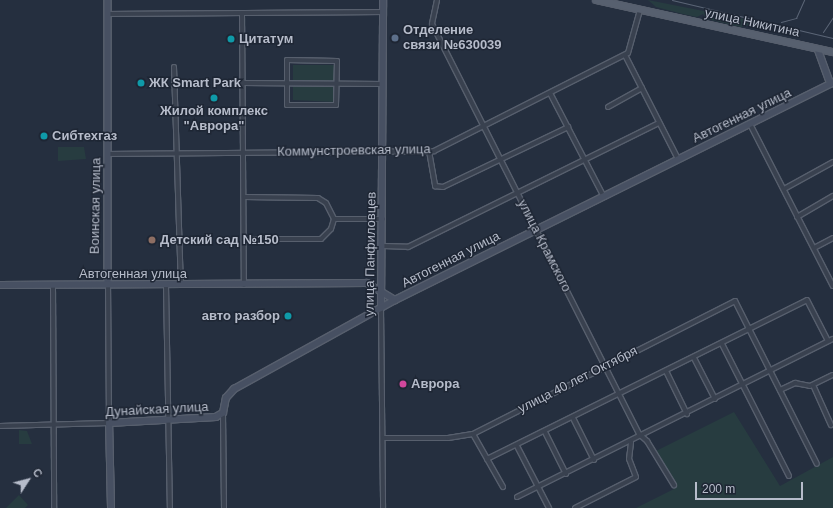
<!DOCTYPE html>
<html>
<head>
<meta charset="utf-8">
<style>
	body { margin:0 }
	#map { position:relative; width:833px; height:508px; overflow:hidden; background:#252f3f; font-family:Arial,sans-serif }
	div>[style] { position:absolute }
	.green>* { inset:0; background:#273c40 }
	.roads { filter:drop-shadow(1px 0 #575f6d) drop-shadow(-1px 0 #575f6d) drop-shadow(0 1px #575f6d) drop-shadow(0 -1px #575f6d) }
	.street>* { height:4px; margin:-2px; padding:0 2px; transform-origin:2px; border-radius:2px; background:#39414f }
	.secondary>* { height:5.5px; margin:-2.75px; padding:0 2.75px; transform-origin:2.75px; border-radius:2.75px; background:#475062 }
	.primary>* { height:6px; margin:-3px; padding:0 3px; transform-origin:3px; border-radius:3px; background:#57606f }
	.tram>* { height:1px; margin:-0.5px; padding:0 0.5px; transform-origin:0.5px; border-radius:0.5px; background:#5b6576 }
	.dots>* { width:11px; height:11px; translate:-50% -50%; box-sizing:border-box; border:2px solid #1e2634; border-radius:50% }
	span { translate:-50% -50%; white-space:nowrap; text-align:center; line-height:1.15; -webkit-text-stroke:3px #1e2634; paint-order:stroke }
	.street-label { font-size:13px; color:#b6bcca }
	.poi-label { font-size:13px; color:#b6bcca; font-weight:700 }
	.left { translate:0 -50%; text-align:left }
	.right { translate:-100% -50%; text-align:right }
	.north { position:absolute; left:8px; top:460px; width:40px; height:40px; -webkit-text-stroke:3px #1e2634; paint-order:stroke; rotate:54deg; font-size:11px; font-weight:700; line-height:16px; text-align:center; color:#b6bcca }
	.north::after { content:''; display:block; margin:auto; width:14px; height:18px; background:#b6bcca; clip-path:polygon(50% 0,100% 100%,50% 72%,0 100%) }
	.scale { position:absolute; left:695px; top:482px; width:108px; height:18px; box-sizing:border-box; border:2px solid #b6bcca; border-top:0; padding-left:5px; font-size:12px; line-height:14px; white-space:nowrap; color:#b6bcca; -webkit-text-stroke:3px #1e2634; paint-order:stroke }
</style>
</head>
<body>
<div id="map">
	<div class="green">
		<i style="clip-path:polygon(648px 0,749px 20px,750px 25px,741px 27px,707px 19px,703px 14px,697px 17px,683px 14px,656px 7px)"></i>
		<i style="clip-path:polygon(293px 65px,334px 65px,335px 102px,293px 100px)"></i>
		<i style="clip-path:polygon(58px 147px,84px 147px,86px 159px,58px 161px)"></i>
		<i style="clip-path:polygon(734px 412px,780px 486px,833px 457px,833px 508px,636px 508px,674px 489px,654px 452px)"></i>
		<i style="clip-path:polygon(19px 430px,27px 431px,32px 444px,19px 444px)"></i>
		<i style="clip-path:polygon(19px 495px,28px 505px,25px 508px,6px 508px)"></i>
	</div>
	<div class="roads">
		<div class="street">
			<i style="left:437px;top:0;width:25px;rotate:102deg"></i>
			<i style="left:432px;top:24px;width:459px;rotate:63.2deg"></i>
			<i style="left:639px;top:434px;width:11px;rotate:41deg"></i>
			<i style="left:647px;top:441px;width:52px;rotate:58.5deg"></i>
			<i style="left:242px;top:13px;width:272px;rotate:89.6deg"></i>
			<i style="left:108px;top:14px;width:274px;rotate:-0.4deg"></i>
			<i style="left:625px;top:55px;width:117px;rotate:63deg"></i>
			<i style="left:287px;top:60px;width:50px;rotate:1.1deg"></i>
			<i style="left:337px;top:61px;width:44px;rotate:91.3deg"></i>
			<i style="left:336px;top:105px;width:49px;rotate:180deg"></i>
			<i style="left:287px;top:105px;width:45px;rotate:-90deg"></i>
			<i style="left:174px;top:67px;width:218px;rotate:88.2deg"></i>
			<i style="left:243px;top:83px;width:140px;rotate:0.4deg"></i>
			<i style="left:550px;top:93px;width:117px;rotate:62.6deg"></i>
			<i style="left:608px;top:107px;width:39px;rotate:-29deg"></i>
			<i style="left:750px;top:124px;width:182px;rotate:62.9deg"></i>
			<i style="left:429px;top:151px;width:36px;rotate:80deg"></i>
			<i style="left:435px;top:186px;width:8px;rotate:7deg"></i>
			<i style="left:443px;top:187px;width:139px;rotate:-25.6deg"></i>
			<i style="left:108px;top:154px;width:326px;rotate:-0.5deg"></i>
			<i style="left:434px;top:151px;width:217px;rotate:-26.8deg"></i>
			<i style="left:628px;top:53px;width:45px;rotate:-74.4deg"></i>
			<i style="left:784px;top:189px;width:56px;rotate:-28.9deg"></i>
			<i style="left:245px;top:197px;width:73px;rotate:0.8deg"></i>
			<i style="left:318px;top:198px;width:9px;rotate:32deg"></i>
			<i style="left:326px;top:203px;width:18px;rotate:63deg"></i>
			<i style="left:334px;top:219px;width:49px"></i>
			<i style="left:797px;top:217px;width:42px;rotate:-30.3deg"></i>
			<i style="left:245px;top:239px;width:76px"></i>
			<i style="left:321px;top:239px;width:14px;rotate:-45deg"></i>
			<i style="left:331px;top:229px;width:10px;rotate:-73deg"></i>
			<i style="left:383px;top:246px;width:25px;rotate:2deg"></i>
			<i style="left:408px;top:247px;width:280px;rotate:-26.3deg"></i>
			<i style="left:814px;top:248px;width:21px;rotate:-28deg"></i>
			<i style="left:53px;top:285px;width:223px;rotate:89.7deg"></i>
			<i style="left:166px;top:285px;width:223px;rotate:89deg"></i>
			<i style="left:381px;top:308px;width:200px;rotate:89.4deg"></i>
			<i style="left:722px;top:344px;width:148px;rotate:63.1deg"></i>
			<i style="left:694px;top:358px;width:46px;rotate:62.9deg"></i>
			<i style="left:666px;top:371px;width:48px;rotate:64deg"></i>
			<i style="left:813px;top:385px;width:44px;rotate:65.8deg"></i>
			<i style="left:780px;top:390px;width:17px;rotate:-25deg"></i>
			<i style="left:795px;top:383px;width:15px;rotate:11deg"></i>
			<i style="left:810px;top:386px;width:25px;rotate:-26deg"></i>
			<i style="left:223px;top:413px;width:95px;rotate:89.4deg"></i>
			<i style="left:573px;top:418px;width:47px;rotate:63.4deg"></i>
			<i style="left:0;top:426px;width:109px;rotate:-1.6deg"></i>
			<i style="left:109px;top:423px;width:139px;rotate:-90.4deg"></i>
			<i style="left:545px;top:432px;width:47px;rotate:63.4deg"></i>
			<i style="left:473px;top:434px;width:61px;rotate:60.5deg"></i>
			<i style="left:383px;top:438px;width:65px"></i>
			<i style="left:448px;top:438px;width:25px;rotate:-9deg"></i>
			<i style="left:473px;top:434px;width:294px;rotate:-26.9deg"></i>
			<i style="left:735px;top:301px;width:182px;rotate:63.3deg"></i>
			<i style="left:517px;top:446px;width:70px;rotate:62.7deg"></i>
			<i style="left:487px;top:459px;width:357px;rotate:-26.4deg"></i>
			<i style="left:807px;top:300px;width:46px;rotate:62.9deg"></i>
			<i style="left:517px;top:497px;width:353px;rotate:-26.6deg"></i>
			<i style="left:575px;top:508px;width:68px;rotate:-26.9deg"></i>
			<i style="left:636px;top:477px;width:19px;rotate:-111deg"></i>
			<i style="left:629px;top:459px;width:17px;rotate:-83deg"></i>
		</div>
		<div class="secondary">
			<i style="left:108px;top:0;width:284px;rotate:90deg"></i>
			<i style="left:818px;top:49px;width:37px;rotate:70deg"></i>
			<i style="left:0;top:285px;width:367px;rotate:-0.3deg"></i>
			<i style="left:367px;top:283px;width:33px;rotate:31deg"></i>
			<i style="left:395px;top:300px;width:489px;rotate:-26.4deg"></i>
			<i style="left:381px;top:308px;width:308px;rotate:-89.6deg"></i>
			<i style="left:111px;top:508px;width:85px;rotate:-91.3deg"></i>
			<i style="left:109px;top:423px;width:107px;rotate:-3.2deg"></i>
			<i style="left:216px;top:417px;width:8px;rotate:-30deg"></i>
			<i style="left:223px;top:413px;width:15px;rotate:-79deg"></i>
			<i style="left:226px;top:398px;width:12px;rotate:-48deg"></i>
			<i style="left:234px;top:389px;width:184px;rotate:-28.9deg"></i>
		</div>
		<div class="primary">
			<i style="left:596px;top:0;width:243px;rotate:12.4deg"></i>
		</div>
	</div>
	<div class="tram">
		<i style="left:672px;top:0;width:165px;rotate:13.3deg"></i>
		<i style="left:781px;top:22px;width:16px;rotate:-15deg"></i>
		<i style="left:796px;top:18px;width:20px;rotate:-66deg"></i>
		<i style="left:823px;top:32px;width:18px;rotate:-56deg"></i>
	</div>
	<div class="dots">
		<i style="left:395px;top:38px;background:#5c6f8a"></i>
		<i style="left:231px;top:39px;background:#0f9aa8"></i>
		<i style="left:141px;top:83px;background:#0f9aa8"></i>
		<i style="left:214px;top:98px;background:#0f9aa8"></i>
		<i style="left:44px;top:136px;background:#0f9aa8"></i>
		<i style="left:152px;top:240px;background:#8d6e63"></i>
		<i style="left:288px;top:316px;background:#0f9aa8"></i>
		<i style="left:403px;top:384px;background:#d1479c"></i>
	</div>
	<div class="street-label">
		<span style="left:752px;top:23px;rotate:12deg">улица Никитина</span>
		<span style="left:742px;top:116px;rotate:-26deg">Автогенная улица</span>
		<span style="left:354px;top:151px;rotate:-1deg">Коммунстроевская улица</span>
		<span style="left:96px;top:206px;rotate:-89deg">Воинская улица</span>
		<span style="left:544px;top:246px;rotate:63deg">улица Крамского</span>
		<span style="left:371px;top:254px;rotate:-89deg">улица Панфиловцев</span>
		<span style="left:451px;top:260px;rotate:-27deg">Автогенная улица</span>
		<span style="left:133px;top:274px">Автогенная улица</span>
		<span style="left:578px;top:380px;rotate:-27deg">улица 40 лет Октября</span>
		<span style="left:157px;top:410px;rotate:-3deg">Дунайская улица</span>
	</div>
	<div class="poi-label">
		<span class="left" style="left:403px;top:38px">Отделение<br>связи №630039</span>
		<span class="left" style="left:239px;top:39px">Цитатум</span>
		<span class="left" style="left:149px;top:83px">ЖК Smart Park</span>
		<span style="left:214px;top:119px">Жилой комплекс<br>"Аврора"</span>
		<span class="left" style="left:52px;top:136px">Сибтехгаз</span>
		<span class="left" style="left:160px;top:240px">Детский сад №150</span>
		<span class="right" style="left:280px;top:316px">авто разбор</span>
		<span class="left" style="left:411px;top:384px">Аврора</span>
	</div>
	<div class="north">С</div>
	<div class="scale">200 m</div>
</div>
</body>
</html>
